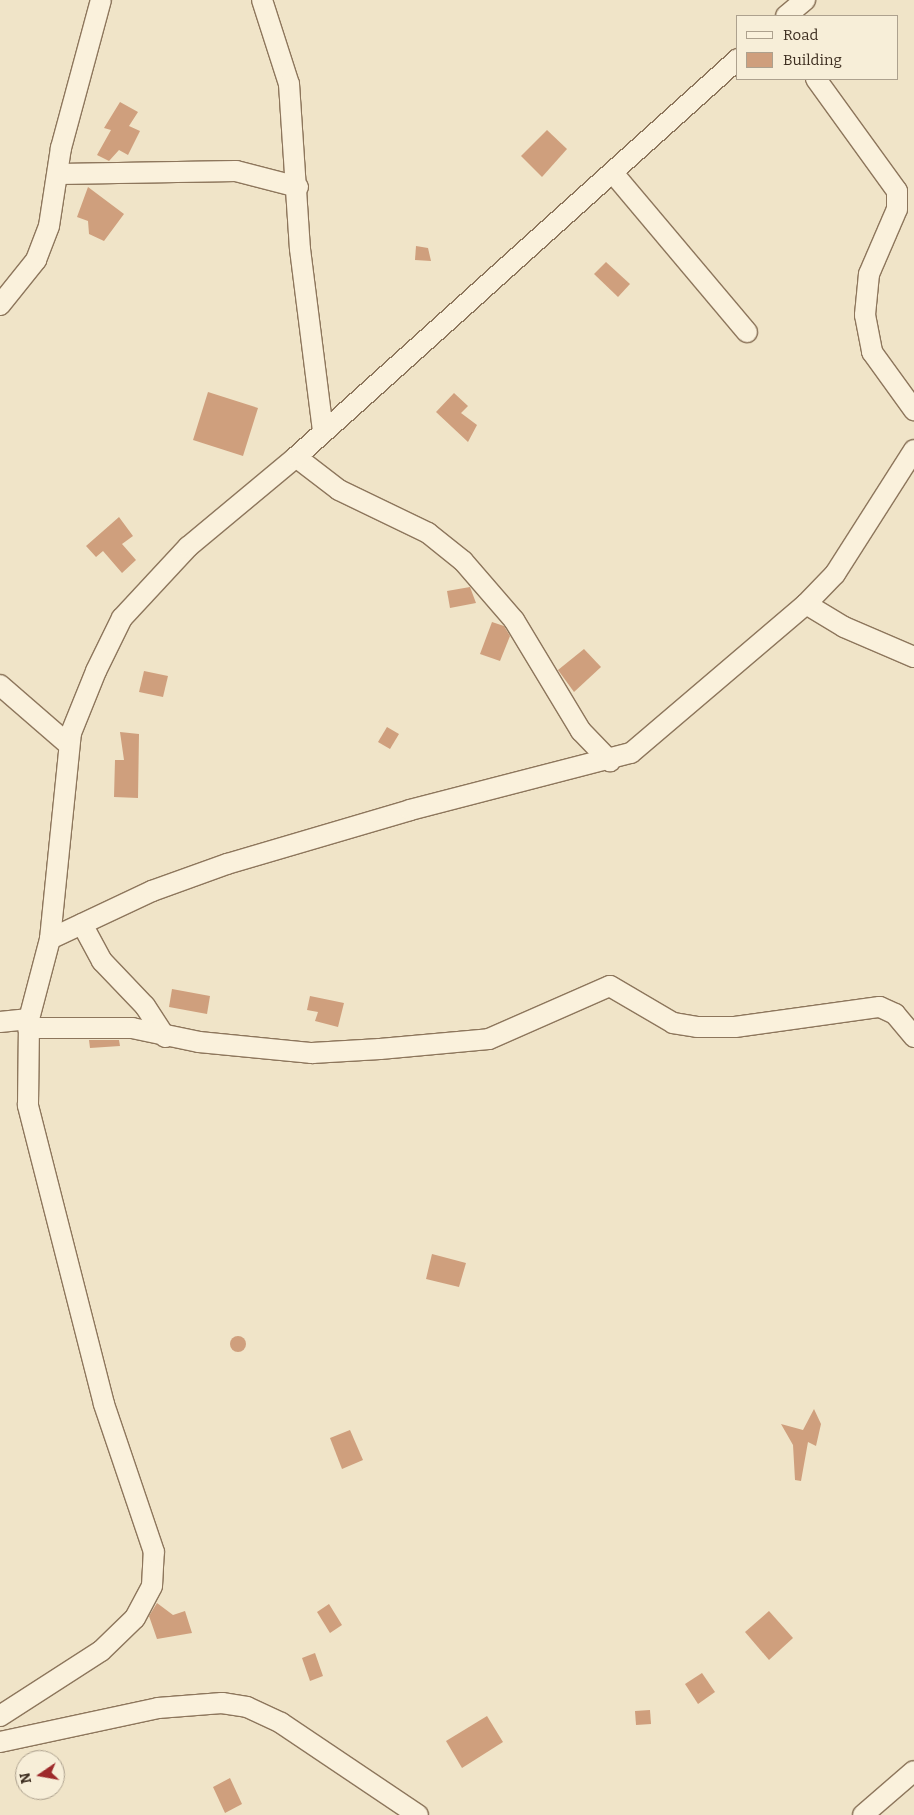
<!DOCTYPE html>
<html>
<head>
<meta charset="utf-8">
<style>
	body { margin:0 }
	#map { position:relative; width:914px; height:1815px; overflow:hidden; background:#f0e4c8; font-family:Bitter,serif }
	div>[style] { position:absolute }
	.building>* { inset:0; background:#cf9f7d }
	.round { border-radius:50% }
	.roads { filter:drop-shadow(1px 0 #8d765c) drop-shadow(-1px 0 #8d765c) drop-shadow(0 1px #8d765c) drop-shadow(0 -1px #8d765c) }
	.minor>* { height:20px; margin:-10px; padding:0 10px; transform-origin:10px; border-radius:10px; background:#faf1dc }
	span { translate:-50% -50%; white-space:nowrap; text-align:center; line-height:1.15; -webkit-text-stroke:4px #f7eed8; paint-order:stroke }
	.legend { position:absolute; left:736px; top:15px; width:162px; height:65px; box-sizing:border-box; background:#f7eed8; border:1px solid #ada18e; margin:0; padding:6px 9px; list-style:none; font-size:15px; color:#3d2e20 }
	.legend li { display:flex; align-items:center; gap:10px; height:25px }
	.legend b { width:25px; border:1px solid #ada18e }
	.north { position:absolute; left:15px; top:1750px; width:50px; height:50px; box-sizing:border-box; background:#f7eed8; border:1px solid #ada18e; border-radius:50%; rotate:258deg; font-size:14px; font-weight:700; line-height:20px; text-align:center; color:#3d2e20 }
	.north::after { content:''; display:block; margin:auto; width:18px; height:22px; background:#9e2a2b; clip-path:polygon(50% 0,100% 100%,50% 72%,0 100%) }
</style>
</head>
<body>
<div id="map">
	<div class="building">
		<i style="clip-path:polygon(120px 102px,138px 112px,129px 126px,140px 131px,128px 155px,119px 150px,109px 161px,97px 155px,111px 130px,104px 128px)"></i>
		<i style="clip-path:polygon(547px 130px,567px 149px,542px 177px,521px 156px)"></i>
		<i style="clip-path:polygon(88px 187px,124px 214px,104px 241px,89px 234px,88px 221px,77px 217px)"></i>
		<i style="clip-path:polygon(416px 246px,428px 248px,431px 261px,415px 260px)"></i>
		<i style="clip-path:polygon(606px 262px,630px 284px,618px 297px,594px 274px)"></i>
		<i style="clip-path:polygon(208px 392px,258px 408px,243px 456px,193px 440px)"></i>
		<i style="clip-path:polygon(454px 393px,468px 406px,461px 413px,477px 425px,468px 442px,436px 412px)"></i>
		<i style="clip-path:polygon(119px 517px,133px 536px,122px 544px,136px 560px,122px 573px,103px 551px,96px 557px,86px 546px)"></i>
		<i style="clip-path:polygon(470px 587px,476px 603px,450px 608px,447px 591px)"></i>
		<i style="clip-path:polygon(492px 622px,504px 626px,510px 636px,500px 661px,480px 654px)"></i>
		<i style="clip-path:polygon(584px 649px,601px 667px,574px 692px,558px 670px)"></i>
		<i style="clip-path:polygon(144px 671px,168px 676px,163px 697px,139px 692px)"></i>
		<i style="clip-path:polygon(387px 727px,399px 734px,390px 749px,378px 742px)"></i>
		<i style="clip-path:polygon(120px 732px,139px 734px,138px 798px,114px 797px,115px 760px,124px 760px)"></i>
		<i style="clip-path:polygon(172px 989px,210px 996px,207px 1014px,169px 1007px)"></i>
		<i style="clip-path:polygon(310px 996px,344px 1003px,338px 1027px,315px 1021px,318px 1012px,307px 1010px)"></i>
		<i style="clip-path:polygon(89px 1040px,119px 1040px,120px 1046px,90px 1048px)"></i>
		<i style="clip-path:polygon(432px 1254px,466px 1263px,459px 1287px,426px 1279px)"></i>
		<i class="round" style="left:230px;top:1336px;width:16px;height:16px"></i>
		<i style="clip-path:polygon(814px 1409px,821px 1424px,816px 1446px,808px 1442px,801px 1481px,795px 1480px,793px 1445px,781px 1424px,803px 1430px)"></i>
		<i style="clip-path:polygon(350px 1430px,363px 1460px,342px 1469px,330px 1438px)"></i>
		<i style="clip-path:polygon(157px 1603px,173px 1615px,185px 1611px,192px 1633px,157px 1639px,149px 1616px)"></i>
		<i style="clip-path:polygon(329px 1604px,342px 1625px,330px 1633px,317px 1612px)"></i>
		<i style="clip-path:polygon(769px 1611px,793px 1638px,769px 1660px,745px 1632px)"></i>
		<i style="clip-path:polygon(315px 1653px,323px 1676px,310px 1681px,302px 1658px)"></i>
		<i style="clip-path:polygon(702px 1673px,715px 1692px,698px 1704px,685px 1684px)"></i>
		<i style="clip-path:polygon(650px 1710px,651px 1724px,636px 1725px,635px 1711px)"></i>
		<i style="clip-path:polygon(487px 1716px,503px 1742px,462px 1768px,446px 1741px)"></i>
		<i style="clip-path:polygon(230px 1778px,242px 1804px,225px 1813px,213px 1787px)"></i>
	</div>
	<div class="roads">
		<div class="minor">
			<i style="left:262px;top:0;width:88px;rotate:72.2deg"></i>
			<i style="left:289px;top:84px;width:165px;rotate:86.2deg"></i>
			<i style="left:300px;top:249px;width:183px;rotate:82.8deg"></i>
			<i style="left:786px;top:16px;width:25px;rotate:-40deg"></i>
			<i style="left:816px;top:79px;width:138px;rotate:54.1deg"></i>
			<i style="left:897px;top:191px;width:18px;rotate:90deg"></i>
			<i style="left:897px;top:209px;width:71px;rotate:113.3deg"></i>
			<i style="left:869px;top:274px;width:41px;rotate:95.6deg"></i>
			<i style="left:865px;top:315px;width:38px;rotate:79deg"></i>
			<i style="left:872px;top:352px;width:72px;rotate:54.1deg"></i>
			<i style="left:613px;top:173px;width:208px;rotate:49.9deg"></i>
			<i style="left:59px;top:174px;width:177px;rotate:-1deg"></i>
			<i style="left:236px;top:171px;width:64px;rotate:14.5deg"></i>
			<i style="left:0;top:305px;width:58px;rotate:-51.3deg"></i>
			<i style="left:36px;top:260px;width:36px;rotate:-69deg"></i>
			<i style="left:49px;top:226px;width:79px;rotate:-81.3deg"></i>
			<i style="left:61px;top:148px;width:153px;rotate:-74.9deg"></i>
			<i style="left:296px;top:457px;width:54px;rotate:37.5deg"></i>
			<i style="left:339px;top:490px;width:99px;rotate:25.8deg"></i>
			<i style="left:428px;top:533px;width:45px;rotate:38.7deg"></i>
			<i style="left:463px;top:561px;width:78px;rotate:49.2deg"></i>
			<i style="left:514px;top:620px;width:130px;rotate:58.9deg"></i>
			<i style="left:581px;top:731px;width:42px;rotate:46deg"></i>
			<i style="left:806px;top:604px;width:44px;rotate:31.2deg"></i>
			<i style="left:844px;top:627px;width:76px;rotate:23.2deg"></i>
			<i style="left:0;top:685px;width:91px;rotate:41deg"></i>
			<i style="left:82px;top:924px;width:42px;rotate:61.6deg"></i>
			<i style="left:102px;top:961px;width:62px;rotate:46.3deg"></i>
			<i style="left:145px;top:1006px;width:37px;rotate:57deg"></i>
			<i style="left:50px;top:939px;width:113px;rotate:-25.2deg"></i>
			<i style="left:152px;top:891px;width:80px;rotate:-19.8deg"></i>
			<i style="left:227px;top:864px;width:191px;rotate:-16.4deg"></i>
			<i style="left:410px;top:810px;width:228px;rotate:-14.5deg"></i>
			<i style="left:631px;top:753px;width:230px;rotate:-40.4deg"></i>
			<i style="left:806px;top:604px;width:42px;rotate:-46deg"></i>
			<i style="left:835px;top:574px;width:147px;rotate:-57.5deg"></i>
			<i style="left:0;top:1022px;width:29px;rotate:-6deg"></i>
			<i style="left:28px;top:1028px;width:104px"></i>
			<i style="left:132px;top:1028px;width:68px;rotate:11.8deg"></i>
			<i style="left:199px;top:1042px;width:114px;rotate:5.6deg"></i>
			<i style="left:312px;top:1053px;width:68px;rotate:-3.4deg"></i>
			<i style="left:380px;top:1049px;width:109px;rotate:-5.2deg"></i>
			<i style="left:489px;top:1039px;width:132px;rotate:-23.7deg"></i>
			<i style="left:610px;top:986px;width:73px;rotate:30.4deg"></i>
			<i style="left:673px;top:1023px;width:24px;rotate:9deg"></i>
			<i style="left:697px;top:1027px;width:38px"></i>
			<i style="left:735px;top:1027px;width:146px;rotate:-7.9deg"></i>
			<i style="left:880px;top:1007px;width:17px;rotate:25deg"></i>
			<i style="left:895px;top:1014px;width:30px;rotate:50deg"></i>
			<i style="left:0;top:1716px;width:120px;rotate:-32.8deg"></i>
			<i style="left:101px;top:1651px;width:47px;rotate:-44.1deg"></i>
			<i style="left:135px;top:1618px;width:36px;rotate:-62deg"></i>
			<i style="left:152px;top:1586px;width:34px;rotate:-87deg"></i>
			<i style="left:154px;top:1552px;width:156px;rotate:-108.7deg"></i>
			<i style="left:104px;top:1404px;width:309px;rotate:-104.3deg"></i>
			<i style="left:28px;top:1105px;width:86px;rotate:-89.3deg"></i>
			<i style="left:29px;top:1019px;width:83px;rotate:-75.3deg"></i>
			<i style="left:50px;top:939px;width:207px;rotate:-84.2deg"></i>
			<i style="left:71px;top:733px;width:67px;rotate:-68deg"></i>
			<i style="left:96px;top:671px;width:59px;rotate:-63.9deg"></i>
			<i style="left:122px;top:618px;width:97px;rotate:-47.1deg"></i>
			<i style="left:188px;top:547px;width:141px;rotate:-39.8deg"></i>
			<i style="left:296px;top:457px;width:595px;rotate:-42deg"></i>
			<i style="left:0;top:1742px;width:162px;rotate:-12.1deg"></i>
			<i style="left:158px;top:1708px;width:64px;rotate:-4.5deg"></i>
			<i style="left:222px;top:1703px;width:25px;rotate:9deg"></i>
			<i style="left:247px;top:1707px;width:38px;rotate:25deg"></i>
			<i style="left:281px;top:1723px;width:165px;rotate:33.9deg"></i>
			<i style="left:863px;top:1815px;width:67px;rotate:-40.8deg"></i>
		</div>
	</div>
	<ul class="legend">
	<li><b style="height:6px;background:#faf1dc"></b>Road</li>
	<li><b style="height:14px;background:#cf9f7d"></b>Building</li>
	</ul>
	<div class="north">N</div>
</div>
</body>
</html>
